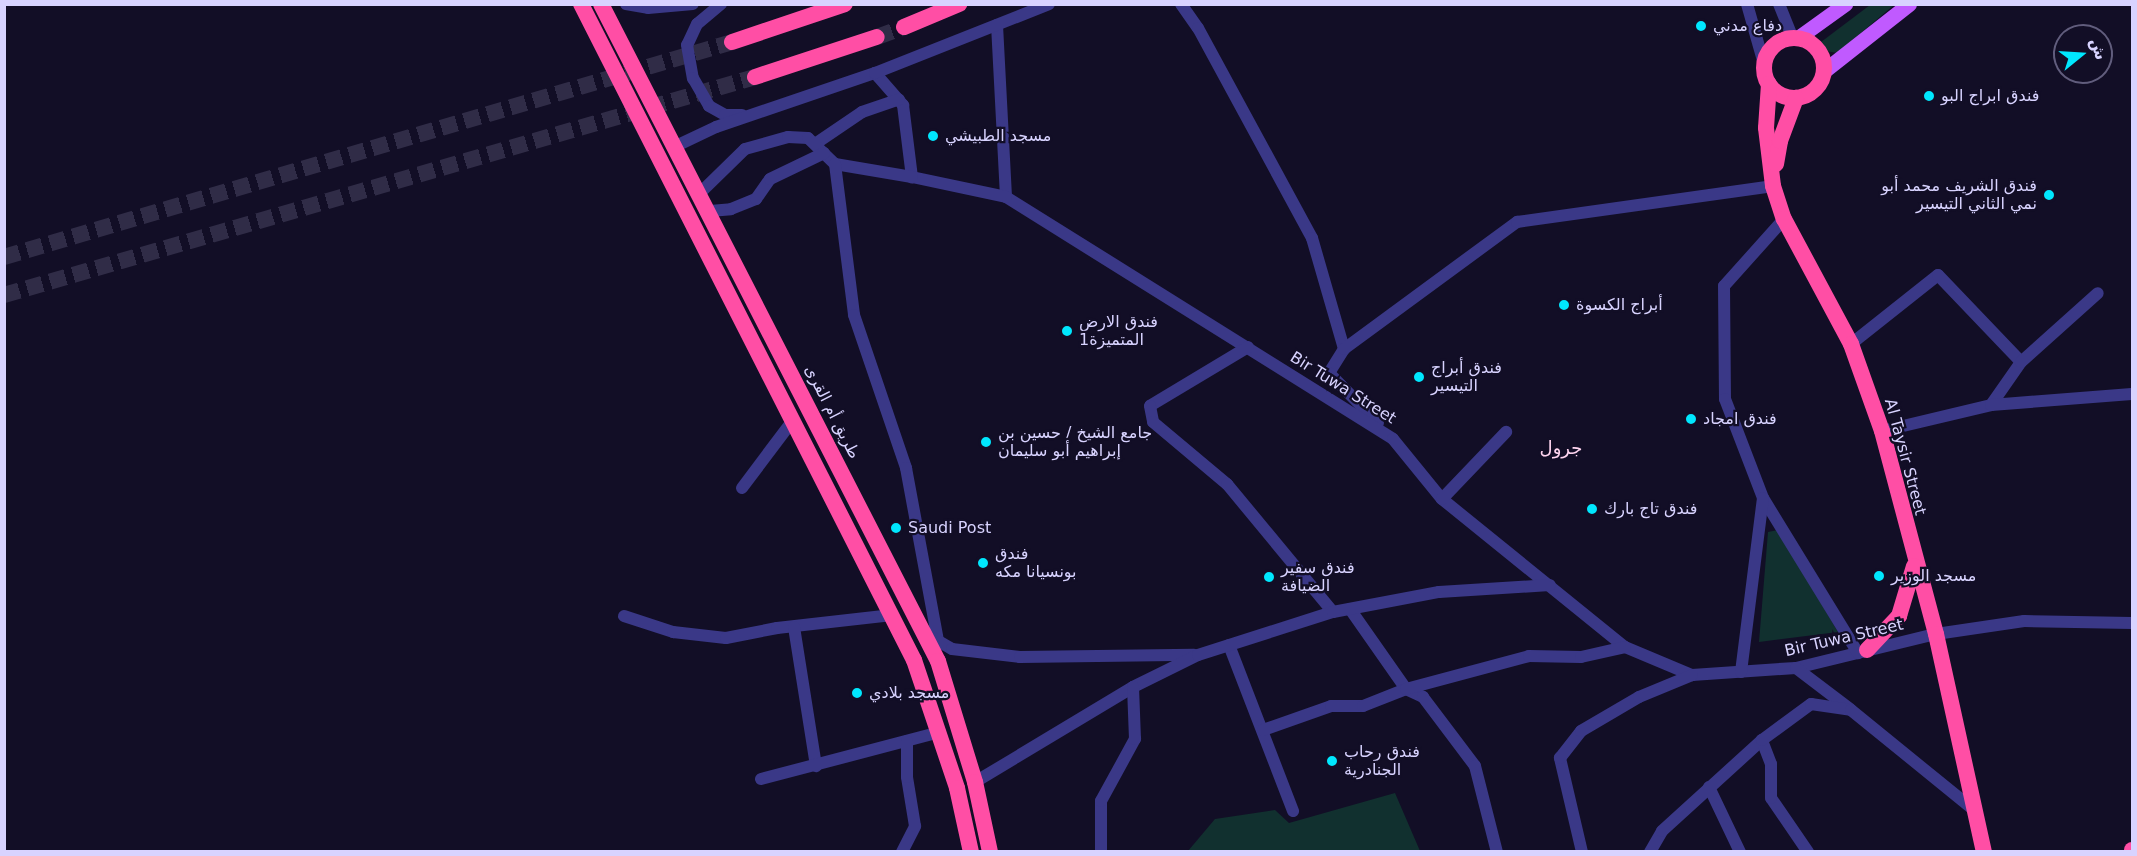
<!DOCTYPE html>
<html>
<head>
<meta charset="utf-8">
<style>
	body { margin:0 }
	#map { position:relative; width:2137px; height:856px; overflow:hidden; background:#120e26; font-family:"DejaVu Sans","Noto Sans Arabic",sans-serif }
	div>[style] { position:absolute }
	.green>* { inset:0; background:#11302f }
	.highway-tunnel>* { height:16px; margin-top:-8px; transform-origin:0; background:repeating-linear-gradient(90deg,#302c47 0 16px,transparent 0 24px) }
	.minor>* { height:12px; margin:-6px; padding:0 6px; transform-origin:6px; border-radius:6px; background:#3a3887 }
	.major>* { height:15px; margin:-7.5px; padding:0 7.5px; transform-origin:7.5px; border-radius:7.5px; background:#c05aff }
	.highway>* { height:16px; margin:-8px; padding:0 8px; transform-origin:8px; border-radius:8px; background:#ff4ea5 }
	.highway>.ring { margin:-8px; padding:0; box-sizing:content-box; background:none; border:16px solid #ff4ea5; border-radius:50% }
	.dots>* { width:16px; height:16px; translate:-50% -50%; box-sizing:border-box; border:3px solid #120e26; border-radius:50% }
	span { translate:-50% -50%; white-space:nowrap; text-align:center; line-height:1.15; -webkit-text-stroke:4.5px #120e26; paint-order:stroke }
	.poi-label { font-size:16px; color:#d8d3ff }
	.left { translate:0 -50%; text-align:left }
	.right { translate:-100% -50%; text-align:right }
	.street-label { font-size:16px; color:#d8d3ff }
	.neighbourhood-label { font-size:18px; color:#ffd5f0 }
	.frame { position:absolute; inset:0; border:6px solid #d8d3ff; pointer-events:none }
	.north { position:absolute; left:2053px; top:24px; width:60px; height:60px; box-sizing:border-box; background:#120e26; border:2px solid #615d7d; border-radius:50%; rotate:72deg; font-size:16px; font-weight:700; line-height:24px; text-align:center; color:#d8d3ff }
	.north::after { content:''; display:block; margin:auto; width:21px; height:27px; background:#00e7fe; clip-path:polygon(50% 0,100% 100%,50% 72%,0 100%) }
</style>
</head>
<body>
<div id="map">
	<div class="green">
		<i style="clip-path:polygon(1870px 5px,1894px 5px,1837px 53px,1826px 51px,1821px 42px)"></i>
		<i style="clip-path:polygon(1778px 530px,1838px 632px,1759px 642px,1768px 532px)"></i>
		<i style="clip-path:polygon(1395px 793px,1420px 851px,1188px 851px,1215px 819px,1275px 810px,1289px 823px)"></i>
	</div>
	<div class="highway-tunnel">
		<i style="left:877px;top:37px;width:29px;rotate:-20deg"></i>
		<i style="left:4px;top:257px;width:759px;rotate:-16.45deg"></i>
		<i style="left:4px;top:295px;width:782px;rotate:-16.19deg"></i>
	</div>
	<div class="minor">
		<i style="left:626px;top:4px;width:22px;rotate:10deg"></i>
		<i style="left:648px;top:8px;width:45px;rotate:-5.1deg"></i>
		<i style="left:721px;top:4px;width:31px;rotate:140deg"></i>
		<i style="left:697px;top:24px;width:23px;rotate:115deg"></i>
		<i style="left:687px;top:45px;width:34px;rotate:80deg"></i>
		<i style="left:693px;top:78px;width:32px;rotate:60deg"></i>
		<i style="left:709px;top:106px;width:18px;rotate:29deg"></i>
		<i style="left:725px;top:115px;width:17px"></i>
		<i style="left:1181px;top:4px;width:29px;rotate:55deg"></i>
		<i style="left:1198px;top:28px;width:239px;rotate:61.5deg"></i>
		<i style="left:1312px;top:238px;width:116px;rotate:73.9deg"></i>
		<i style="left:1344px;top:349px;width:28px;rotate:122deg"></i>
		<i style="left:1329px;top:373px;width:70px;rotate:45.6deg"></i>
		<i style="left:1747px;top:4px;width:62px;rotate:74.2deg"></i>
		<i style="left:1779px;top:4px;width:35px;rotate:68deg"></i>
		<i style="left:997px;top:25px;width:172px;rotate:87deg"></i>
		<i style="left:1006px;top:197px;width:456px;rotate:32deg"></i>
		<i style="left:1393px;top:439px;width:77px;rotate:50.8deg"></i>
		<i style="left:1442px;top:499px;width:235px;rotate:39deg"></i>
		<i style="left:1625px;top:647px;width:73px;rotate:22.7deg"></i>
		<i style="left:1692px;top:675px;width:104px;rotate:-3.9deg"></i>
		<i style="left:1796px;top:668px;width:144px;rotate:-13.7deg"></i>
		<i style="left:1936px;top:634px;width:89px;rotate:-8.4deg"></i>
		<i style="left:2024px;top:621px;width:108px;rotate:1.1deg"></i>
		<i style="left:875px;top:73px;width:43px;rotate:48.8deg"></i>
		<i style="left:903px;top:105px;width:73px;rotate:82.9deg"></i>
		<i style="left:912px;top:177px;width:96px;rotate:12deg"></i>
		<i style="left:815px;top:144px;width:57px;rotate:-34.2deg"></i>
		<i style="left:862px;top:112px;width:39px;rotate:-19deg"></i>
		<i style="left:676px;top:146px;width:44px;rotate:-25.4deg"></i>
		<i style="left:716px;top:127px;width:168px;rotate:-18.8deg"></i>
		<i style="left:875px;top:73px;width:187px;rotate:-21.6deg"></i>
		<i style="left:835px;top:164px;width:78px;rotate:9.6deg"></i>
		<i style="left:700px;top:193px;width:63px;rotate:-44.4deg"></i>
		<i style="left:745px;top:149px;width:45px;rotate:-15.6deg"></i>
		<i style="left:788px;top:137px;width:20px;rotate:3deg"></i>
		<i style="left:808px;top:138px;width:37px;rotate:44deg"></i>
		<i style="left:835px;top:164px;width:152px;rotate:82.8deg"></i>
		<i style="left:854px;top:315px;width:162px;rotate:71.2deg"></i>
		<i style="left:906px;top:468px;width:176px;rotate:79.5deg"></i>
		<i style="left:710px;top:211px;width:21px;rotate:-5deg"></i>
		<i style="left:731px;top:209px;width:27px;rotate:-22deg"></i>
		<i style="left:756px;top:199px;width:24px;rotate:-55deg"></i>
		<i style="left:770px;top:179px;width:60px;rotate:-25.7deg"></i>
		<i style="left:1784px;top:219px;width:90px;rotate:131.8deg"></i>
		<i style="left:1724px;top:286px;width:113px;rotate:89.5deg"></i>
		<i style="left:1725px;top:399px;width:106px;rotate:69deg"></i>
		<i style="left:1763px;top:498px;width:182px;rotate:58.5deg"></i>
		<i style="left:1851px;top:344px;width:111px;rotate:-38.4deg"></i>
		<i style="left:1938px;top:275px;width:120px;rotate:46.3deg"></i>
		<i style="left:1248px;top:347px;width:114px;rotate:149deg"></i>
		<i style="left:1150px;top:406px;width:16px;rotate:79deg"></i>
		<i style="left:1153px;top:422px;width:97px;rotate:40deg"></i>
		<i style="left:1227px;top:484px;width:166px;rotate:50.4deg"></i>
		<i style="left:1344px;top:349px;width:215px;rotate:-36.3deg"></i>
		<i style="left:1517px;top:222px;width:259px;rotate:-8deg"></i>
		<i style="left:1991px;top:405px;width:52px;rotate:-55.1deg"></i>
		<i style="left:2021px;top:362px;width:103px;rotate:-41.9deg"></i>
		<i style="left:1882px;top:431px;width:112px;rotate:-13.4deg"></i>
		<i style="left:1991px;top:405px;width:141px;rotate:-4.5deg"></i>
		<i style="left:742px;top:488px;width:85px;rotate:-53.1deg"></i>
		<i style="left:1442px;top:499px;width:93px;rotate:-46.3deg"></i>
		<i style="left:1350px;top:609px;width:98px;rotate:55deg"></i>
		<i style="left:1406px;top:689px;width:19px;rotate:25deg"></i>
		<i style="left:1423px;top:697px;width:86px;rotate:53deg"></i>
		<i style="left:1475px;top:766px;width:89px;rotate:75.7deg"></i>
		<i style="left:624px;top:616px;width:52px;rotate:18.1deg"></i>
		<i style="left:673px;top:632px;width:53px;rotate:6.5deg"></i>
		<i style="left:726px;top:638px;width:52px;rotate:-11.1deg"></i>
		<i style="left:777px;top:628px;width:116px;rotate:-6.4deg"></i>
		<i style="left:794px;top:627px;width:141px;rotate:81deg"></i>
		<i style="left:933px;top:638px;width:22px;rotate:30deg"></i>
		<i style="left:952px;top:649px;width:68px;rotate:6.7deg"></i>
		<i style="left:1020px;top:657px;width:174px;rotate:-0.7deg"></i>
		<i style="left:1229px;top:645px;width:178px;rotate:68.9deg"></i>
		<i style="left:1796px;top:668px;width:68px;rotate:37.2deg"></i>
		<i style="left:1741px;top:672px;width:175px;rotate:-82.8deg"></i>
		<i style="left:1263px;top:730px;width:72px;rotate:-19.4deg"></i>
		<i style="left:1331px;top:706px;width:32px"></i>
		<i style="left:1363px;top:706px;width:46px;rotate:-21.6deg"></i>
		<i style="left:1406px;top:689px;width:127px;rotate:-15deg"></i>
		<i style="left:1529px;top:656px;width:52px;rotate:1.1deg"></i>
		<i style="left:1581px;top:657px;width:45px;rotate:-12.8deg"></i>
		<i style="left:761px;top:779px;width:185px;rotate:-14.7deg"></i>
		<i style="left:975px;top:782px;width:184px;rotate:-31deg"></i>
		<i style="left:1133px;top:687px;width:72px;rotate:-26.2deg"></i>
		<i style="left:1198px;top:655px;width:142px;rotate:-17.7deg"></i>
		<i style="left:1333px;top:612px;width:108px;rotate:-10.7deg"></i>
		<i style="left:1439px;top:592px;width:111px;rotate:-3.6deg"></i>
		<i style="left:1709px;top:787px;width:72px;rotate:64.5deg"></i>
		<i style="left:902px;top:852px;width:29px;rotate:-63deg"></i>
		<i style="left:915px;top:826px;width:50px;rotate:-99.3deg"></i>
		<i style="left:907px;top:777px;width:36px;rotate:-90deg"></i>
		<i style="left:1101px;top:852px;width:51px;rotate:-90deg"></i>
		<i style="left:1101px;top:801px;width:71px;rotate:-61.3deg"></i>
		<i style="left:1135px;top:739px;width:52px;rotate:-92.2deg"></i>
		<i style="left:1582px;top:852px;width:97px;rotate:-103.2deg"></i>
		<i style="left:1560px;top:758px;width:34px;rotate:-52deg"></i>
		<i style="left:1581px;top:731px;width:67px;rotate:-30.4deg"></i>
		<i style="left:1639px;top:697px;width:57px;rotate:-22.5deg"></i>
		<i style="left:1650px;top:852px;width:24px;rotate:-60deg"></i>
		<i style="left:1662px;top:831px;width:135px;rotate:-42.3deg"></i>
		<i style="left:1808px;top:852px;width:65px;rotate:-124.4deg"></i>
		<i style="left:1771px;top:798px;width:34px;rotate:-90deg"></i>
		<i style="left:1771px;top:764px;width:26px;rotate:-111deg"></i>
		<i style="left:1762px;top:740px;width:61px;rotate:-36.3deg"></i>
		<i style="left:1811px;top:704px;width:40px;rotate:8.5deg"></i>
		<i style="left:1851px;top:710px;width:157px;rotate:39.1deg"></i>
	</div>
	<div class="major">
		<i style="left:1799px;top:37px;width:57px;rotate:-35.7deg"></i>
		<i style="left:1825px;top:70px;width:107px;rotate:-38.2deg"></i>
	</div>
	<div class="highway">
		<i style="left:581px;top:4px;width:736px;rotate:63.09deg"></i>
		<i style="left:914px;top:660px;width:135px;rotate:71.4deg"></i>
		<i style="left:957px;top:788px;width:66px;rotate:77.7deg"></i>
		<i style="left:601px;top:4px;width:738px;rotate:62.85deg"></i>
		<i style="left:938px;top:661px;width:127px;rotate:73deg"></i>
		<i style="left:975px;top:782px;width:72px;rotate:77.9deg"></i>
		<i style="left:904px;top:27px;width:60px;rotate:-22.7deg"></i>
		<i class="ring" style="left:1764px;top:38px;width:44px;height:44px"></i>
		<i style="left:732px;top:42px;width:119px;rotate:-18.6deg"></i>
		<i style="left:755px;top:77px;width:128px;rotate:-18.2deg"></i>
		<i style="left:1769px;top:84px;width:44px;rotate:93.9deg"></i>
		<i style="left:1766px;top:128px;width:58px;rotate:83.1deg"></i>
		<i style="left:1773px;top:186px;width:35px;rotate:72deg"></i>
		<i style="left:1784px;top:219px;width:142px;rotate:61.8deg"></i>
		<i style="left:1851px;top:344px;width:92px;rotate:70.4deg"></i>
		<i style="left:1882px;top:431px;width:210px;rotate:75.1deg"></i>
		<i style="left:1936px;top:634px;width:223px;rotate:77.6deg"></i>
		<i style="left:1776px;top:164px;width:23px;rotate:-80deg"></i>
		<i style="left:1780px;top:141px;width:46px;rotate:-69.6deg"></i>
		<i style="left:1867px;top:650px;width:47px;rotate:-46.7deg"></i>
		<i style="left:1899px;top:616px;width:52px;rotate:-73.3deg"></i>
		<i style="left:2132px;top:852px;width:2px;rotate:-90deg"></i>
	</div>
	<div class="dots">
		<i style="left:1701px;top:26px;background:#00e7fe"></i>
		<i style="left:1929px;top:96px;background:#00e7fe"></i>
		<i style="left:933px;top:136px;background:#00e7fe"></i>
		<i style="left:2049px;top:195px;background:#00e7fe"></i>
		<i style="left:1564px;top:305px;background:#00e7fe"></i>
		<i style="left:1067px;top:331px;background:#00e7fe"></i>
		<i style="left:1419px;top:377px;background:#00e7fe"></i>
		<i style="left:1691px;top:419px;background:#00e7fe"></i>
		<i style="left:986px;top:442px;background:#00e7fe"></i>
		<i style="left:1592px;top:509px;background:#00e7fe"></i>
		<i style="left:896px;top:528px;background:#00e7fe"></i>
		<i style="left:983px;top:563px;background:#00e7fe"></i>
		<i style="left:1879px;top:576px;background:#00e7fe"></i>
		<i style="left:1269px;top:577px;background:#00e7fe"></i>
		<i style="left:857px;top:693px;background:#00e7fe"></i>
		<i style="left:1332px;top:761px;background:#00e7fe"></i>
	</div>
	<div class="poi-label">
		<span class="left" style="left:1713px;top:26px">دفاع مدني</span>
		<span class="left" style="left:1941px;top:96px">فندق ابراج البو</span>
		<span class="left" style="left:945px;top:136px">مسجد الطبيشي</span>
		<span class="right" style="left:2037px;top:195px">فندق الشريف محمد أبو<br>نمي الثاني التيسير</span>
		<span class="left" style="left:1576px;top:305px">أبراج الكسوة</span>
		<span class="left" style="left:1079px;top:331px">فندق الارض<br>المتميزة1</span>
		<span class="left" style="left:1431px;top:377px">فندق أبراج<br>التيسير</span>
		<span class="left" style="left:1703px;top:419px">فندق امجاد</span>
		<span class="left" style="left:998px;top:442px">جامع الشيخ / حسين بن<br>إبراهيم أبو سليمان</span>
		<span class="left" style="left:1604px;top:509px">فندق تاج بارك</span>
		<span class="left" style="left:908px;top:528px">Saudi Post</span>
		<span class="left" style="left:995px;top:563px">فندق<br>بونسيانا مكه</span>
		<span class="left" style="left:1281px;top:577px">فندق سفير<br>الضيافة</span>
		<span class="left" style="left:1891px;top:576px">مسجد الوزير</span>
		<span class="left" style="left:869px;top:693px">مسجد بلادي</span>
		<span class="left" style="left:1344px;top:761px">فندق رحاب<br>الجنادرية</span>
	</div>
	<div class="street-label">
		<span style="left:1343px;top:388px;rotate:32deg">Bir Tuwa Street</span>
		<span style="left:832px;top:412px;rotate:63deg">طريق أم القرى</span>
		<span style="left:1905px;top:457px;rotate:75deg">Al Taysir Street</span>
		<span style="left:1844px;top:638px;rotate:-13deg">Bir Tuwa Street</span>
	</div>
	<div class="neighbourhood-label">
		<span style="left:1561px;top:448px">جرول</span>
	</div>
	<div class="frame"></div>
	<div class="north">ش</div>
</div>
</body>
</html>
